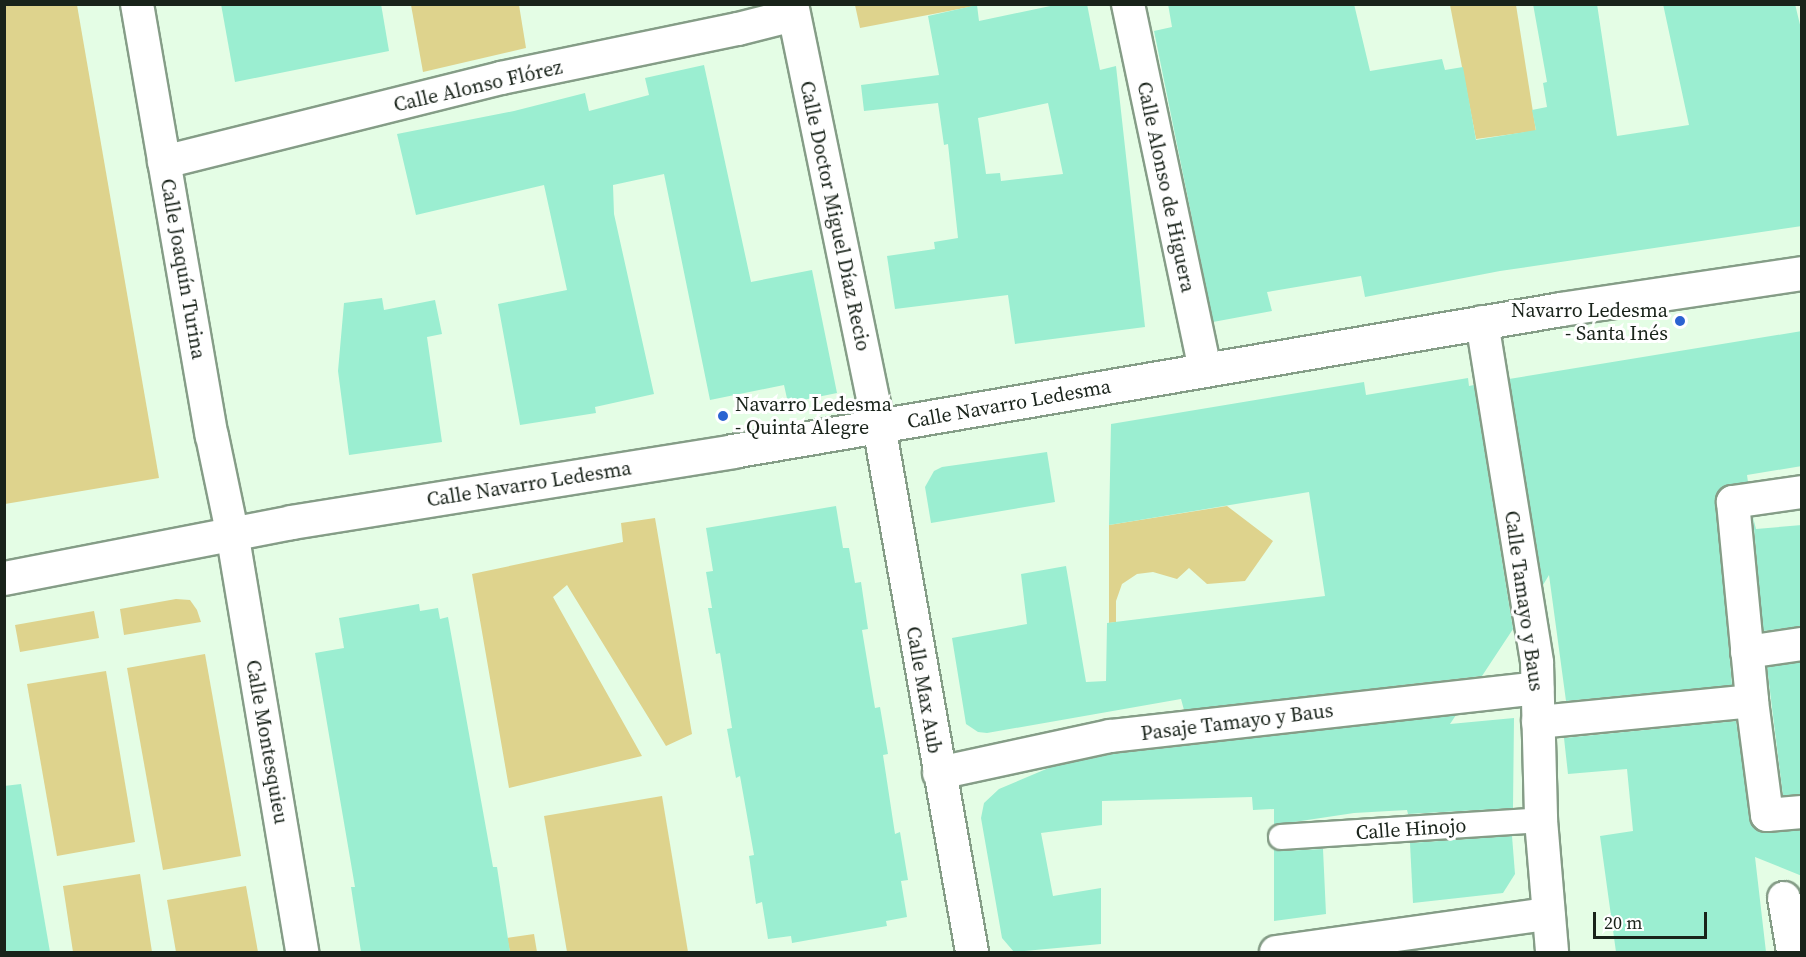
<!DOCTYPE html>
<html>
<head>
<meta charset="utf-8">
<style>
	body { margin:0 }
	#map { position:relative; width:1806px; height:957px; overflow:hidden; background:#e4fde5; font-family:"Source Serif 4",serif }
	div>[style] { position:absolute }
	.green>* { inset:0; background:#ded38d }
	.building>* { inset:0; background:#9beed1 }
	.roads { filter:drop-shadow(2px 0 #859d87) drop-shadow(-2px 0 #859d87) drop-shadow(0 2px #859d87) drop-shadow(0 -2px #859d87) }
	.pedestrian>* { height:24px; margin:-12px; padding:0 12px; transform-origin:12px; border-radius:12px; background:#fff }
	.minor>* { height:32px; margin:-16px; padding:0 16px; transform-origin:16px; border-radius:16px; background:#fff }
	.secondary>* { height:33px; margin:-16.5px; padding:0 16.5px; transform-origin:16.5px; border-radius:16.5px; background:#fff }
	.dots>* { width:16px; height:16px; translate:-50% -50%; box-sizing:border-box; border:3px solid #fff; border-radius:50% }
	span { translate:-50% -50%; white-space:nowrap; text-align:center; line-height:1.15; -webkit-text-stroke:6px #fff; paint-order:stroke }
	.street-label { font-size:20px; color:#19231a }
	.poi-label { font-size:20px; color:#19231a }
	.right { translate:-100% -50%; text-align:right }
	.left { translate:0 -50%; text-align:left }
	.frame { position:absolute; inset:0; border:6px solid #19231a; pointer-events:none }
	.scale { position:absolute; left:1593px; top:912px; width:114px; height:27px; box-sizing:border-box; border:3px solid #19231a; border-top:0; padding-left:8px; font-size:18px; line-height:21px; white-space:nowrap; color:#19231a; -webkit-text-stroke:4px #fff; paint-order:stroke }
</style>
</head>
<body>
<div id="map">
	<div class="green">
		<i style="clip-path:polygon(5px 4px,77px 5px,159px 478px,5px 504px)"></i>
		<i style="clip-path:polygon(411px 5px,519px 5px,526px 48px,423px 72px)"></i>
		<i style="clip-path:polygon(855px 5px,980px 5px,860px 28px)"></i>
		<i style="clip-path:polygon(1450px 5px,1516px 5px,1536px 131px,1476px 139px)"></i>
		<i style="clip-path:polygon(1227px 506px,1273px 541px,1245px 581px,1207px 584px,1189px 568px,1177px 579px,1153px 572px,1137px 574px,1122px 584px,1116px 601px,1116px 622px,1109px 623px,1109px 525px)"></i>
		<i style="clip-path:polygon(655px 518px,692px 734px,666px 746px,567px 585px,553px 597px,642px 756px,509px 788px,472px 574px,623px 542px,621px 523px)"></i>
		<i style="clip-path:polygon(176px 599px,190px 600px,197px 610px,201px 622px,124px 635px,120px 609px)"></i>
		<i style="clip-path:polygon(94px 611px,99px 638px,20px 652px,15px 625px)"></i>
		<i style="clip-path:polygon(205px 654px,241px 856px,163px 870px,127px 668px)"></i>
		<i style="clip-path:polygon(106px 671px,135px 842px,57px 856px,27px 684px)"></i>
		<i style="clip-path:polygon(662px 796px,688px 952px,567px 952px,544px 816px)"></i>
		<i style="clip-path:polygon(140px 874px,152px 952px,73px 952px,63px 886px)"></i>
		<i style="clip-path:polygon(246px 886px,258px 952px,176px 952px,167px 900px)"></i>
		<i style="clip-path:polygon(534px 934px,537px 952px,510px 952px,507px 938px)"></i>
	</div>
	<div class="building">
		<i style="clip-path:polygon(221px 4px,381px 4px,389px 51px,235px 82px)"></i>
		<i style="clip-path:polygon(evenodd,1060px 4px,1087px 4px,1100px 70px,1116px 66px,1145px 327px,1015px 344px,1008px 295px,895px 309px,887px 256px,935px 249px,934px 242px,958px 238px,948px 144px,944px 145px,938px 103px,864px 111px,861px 85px,939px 75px,928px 16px,977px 5px,979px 21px,1060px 4px,1048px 103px,1063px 174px,1001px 181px,1000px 173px,986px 174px,978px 118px,1048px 103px)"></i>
		<i style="clip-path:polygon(1168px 4px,1354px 4px,1370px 71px,1442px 59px,1445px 70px,1463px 67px,1476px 140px,1536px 130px,1532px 110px,1547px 107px,1543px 83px,1547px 82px,1533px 4px,1597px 4px,1617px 136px,1689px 125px,1663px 4px,1795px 4px,1802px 33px,1802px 226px,1500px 271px,1365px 297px,1361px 276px,1267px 292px,1272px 311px,1213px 322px,1154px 31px,1172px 27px)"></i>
		<i style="clip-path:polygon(704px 65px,751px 282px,812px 270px,837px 393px,788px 403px,784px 385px,710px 400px,664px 174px,613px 185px,614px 214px,654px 394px,595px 407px,596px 413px,520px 425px,498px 304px,567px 290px,544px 185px,416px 215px,397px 134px,514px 111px,585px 93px,589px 111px,649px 95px,645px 78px)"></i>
		<i style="clip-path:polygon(382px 298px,384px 310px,435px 300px,442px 334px,427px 337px,442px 442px,349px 455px,338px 371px,344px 303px)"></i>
		<i style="clip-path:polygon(1802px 331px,1802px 466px,1747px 475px,1748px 482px,1723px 487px,1716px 495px,1732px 685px,1566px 701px,1549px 575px,1543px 585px,1509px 379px)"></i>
		<i style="clip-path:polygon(1468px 378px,1469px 386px,1474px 385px,1513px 629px,1482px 676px,1184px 710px,1181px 699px,987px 733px,978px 732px,966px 724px,952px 638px,1027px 624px,1021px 574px,1066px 566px,1086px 682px,1106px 681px,1107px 623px,1325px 596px,1309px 492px,1109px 525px,1111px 424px,1364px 382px,1366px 395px)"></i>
		<i style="clip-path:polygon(1047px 452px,1055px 502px,931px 523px,925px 487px,934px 471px,942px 467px)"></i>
		<i style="clip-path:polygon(836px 506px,843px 548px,849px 548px,855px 583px,861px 582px,868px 629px,862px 630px,875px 708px,880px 707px,888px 754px,883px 755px,895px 834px,900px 832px,908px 880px,901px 881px,907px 917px,886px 921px,887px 926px,792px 943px,791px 936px,768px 939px,762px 902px,756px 904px,749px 856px,754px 855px,740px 776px,736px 778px,727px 729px,732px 728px,720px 653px,716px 654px,708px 608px,712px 608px,706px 572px,713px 571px,706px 528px)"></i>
		<i style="clip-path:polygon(1753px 517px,1756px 529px,1802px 525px,1802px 626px,1763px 631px)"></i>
		<i style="clip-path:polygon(419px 604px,420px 611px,438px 608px,440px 619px,448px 617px,493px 867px,497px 867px,510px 952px,361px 952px,351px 887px,355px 887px,315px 653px,344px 648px,339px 618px)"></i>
		<i style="clip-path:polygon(1802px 662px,1802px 794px,1783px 796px,1767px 667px)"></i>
		<i style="clip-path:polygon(1456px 715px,1450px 724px,1514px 718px,1513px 808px,1408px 814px,1407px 810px,1354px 813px,1274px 825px,1274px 809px,1253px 810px,1252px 797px,1102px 801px,1102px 825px,1041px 833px,1053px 896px,1101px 888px,1101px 944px,1014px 952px,1002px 938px,981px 818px,984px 803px,999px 789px,1051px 767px,1113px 754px)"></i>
		<i style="clip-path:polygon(1736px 721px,1752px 825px,1759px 831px,1768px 833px,1802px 830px,1802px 876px,1755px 857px,1766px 952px,1616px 952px,1600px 836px,1633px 831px,1627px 769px,1568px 774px,1564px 738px)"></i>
		<i style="clip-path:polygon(21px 784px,50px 952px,4px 952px,4px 786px)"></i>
		<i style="clip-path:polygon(1512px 836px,1515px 874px,1503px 893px,1413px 903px,1410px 843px)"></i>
		<i style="clip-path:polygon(1274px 849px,1282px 851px,1323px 849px,1326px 914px,1274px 921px)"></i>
	</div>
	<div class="roads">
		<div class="pedestrian">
			<i style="left:1281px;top:837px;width:261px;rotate:-3.7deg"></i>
		</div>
		<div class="minor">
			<i style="left:137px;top:4px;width:438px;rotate:80.2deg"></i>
			<i style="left:212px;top:436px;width:98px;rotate:78.2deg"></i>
			<i style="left:232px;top:532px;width:426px;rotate:80.5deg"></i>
			<i style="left:792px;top:4px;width:431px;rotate:78.4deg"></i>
			<i style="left:879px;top:426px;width:534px;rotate:79.97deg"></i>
			<i style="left:1128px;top:4px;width:374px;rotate:78.1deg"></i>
			<i style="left:164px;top:162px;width:347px;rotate:-14deg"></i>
			<i style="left:501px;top:78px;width:242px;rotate:-11.7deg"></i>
			<i style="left:738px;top:29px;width:57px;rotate:-14.3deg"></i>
			<i style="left:1482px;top:322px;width:345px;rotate:80.8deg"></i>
			<i style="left:1537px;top:663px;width:157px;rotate:88.5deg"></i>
			<i style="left:1541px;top:820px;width:132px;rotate:85.2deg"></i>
			<i style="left:1802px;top:492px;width:70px;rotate:171.8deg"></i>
			<i style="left:1733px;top:502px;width:200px;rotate:84.5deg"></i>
			<i style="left:1752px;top:701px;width:115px;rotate:82.5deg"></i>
			<i style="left:1767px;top:815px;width:35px;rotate:-5deg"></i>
			<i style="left:1747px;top:652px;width:56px;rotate:-8.3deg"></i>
			<i style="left:1538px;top:722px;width:215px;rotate:-5.6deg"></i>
			<i style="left:939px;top:773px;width:175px;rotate:-12.2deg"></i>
			<i style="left:1110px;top:736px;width:430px;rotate:-6.4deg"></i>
			<i style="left:1784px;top:898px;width:55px;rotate:80.5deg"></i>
			<i style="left:1276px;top:952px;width:275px;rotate:-8deg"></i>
		</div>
		<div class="secondary">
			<i style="left:4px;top:578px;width:292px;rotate:-11deg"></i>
			<i style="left:291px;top:522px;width:447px;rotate:-9.1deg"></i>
			<i style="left:732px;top:451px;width:841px;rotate:-9.72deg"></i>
			<i style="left:1561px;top:309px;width:244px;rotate:-8.5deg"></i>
		</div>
	</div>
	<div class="dots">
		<i style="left:1680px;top:321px;background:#2b63d1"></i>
		<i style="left:723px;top:416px;background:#2b63d1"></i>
	</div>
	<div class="street-label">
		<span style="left:478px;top:86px;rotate:-13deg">Calle Alonso Flórez</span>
		<span style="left:1166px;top:187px;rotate:78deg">Calle Alonso de Higuera</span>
		<span style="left:835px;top:216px;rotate:78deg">Calle Doctor Miguel Díaz Recio</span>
		<span style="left:183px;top:269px;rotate:80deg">Calle Joaquín Turina</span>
		<span style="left:1009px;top:404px;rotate:-10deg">Calle Navarro Ledesma</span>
		<span style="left:529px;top:484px;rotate:-9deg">Calle Navarro Ledesma</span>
		<span style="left:1524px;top:601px;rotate:82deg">Calle Tamayo y Baus</span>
		<span style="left:924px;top:690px;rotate:80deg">Calle Max Aub</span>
		<span style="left:1237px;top:722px;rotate:-7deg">Pasaje Tamayo y Baus</span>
		<span style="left:267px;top:742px;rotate:80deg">Calle Montesquieu</span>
		<span style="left:1411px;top:829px;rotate:-4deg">Calle Hinojo</span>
	</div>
	<div class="poi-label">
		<span class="right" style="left:1668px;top:322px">Navarro Ledesma<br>- Santa Inés</span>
		<span class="left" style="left:735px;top:416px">Navarro Ledesma<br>- Quinta Alegre</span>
	</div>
	<div class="frame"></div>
	<div class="scale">20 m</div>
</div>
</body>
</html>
